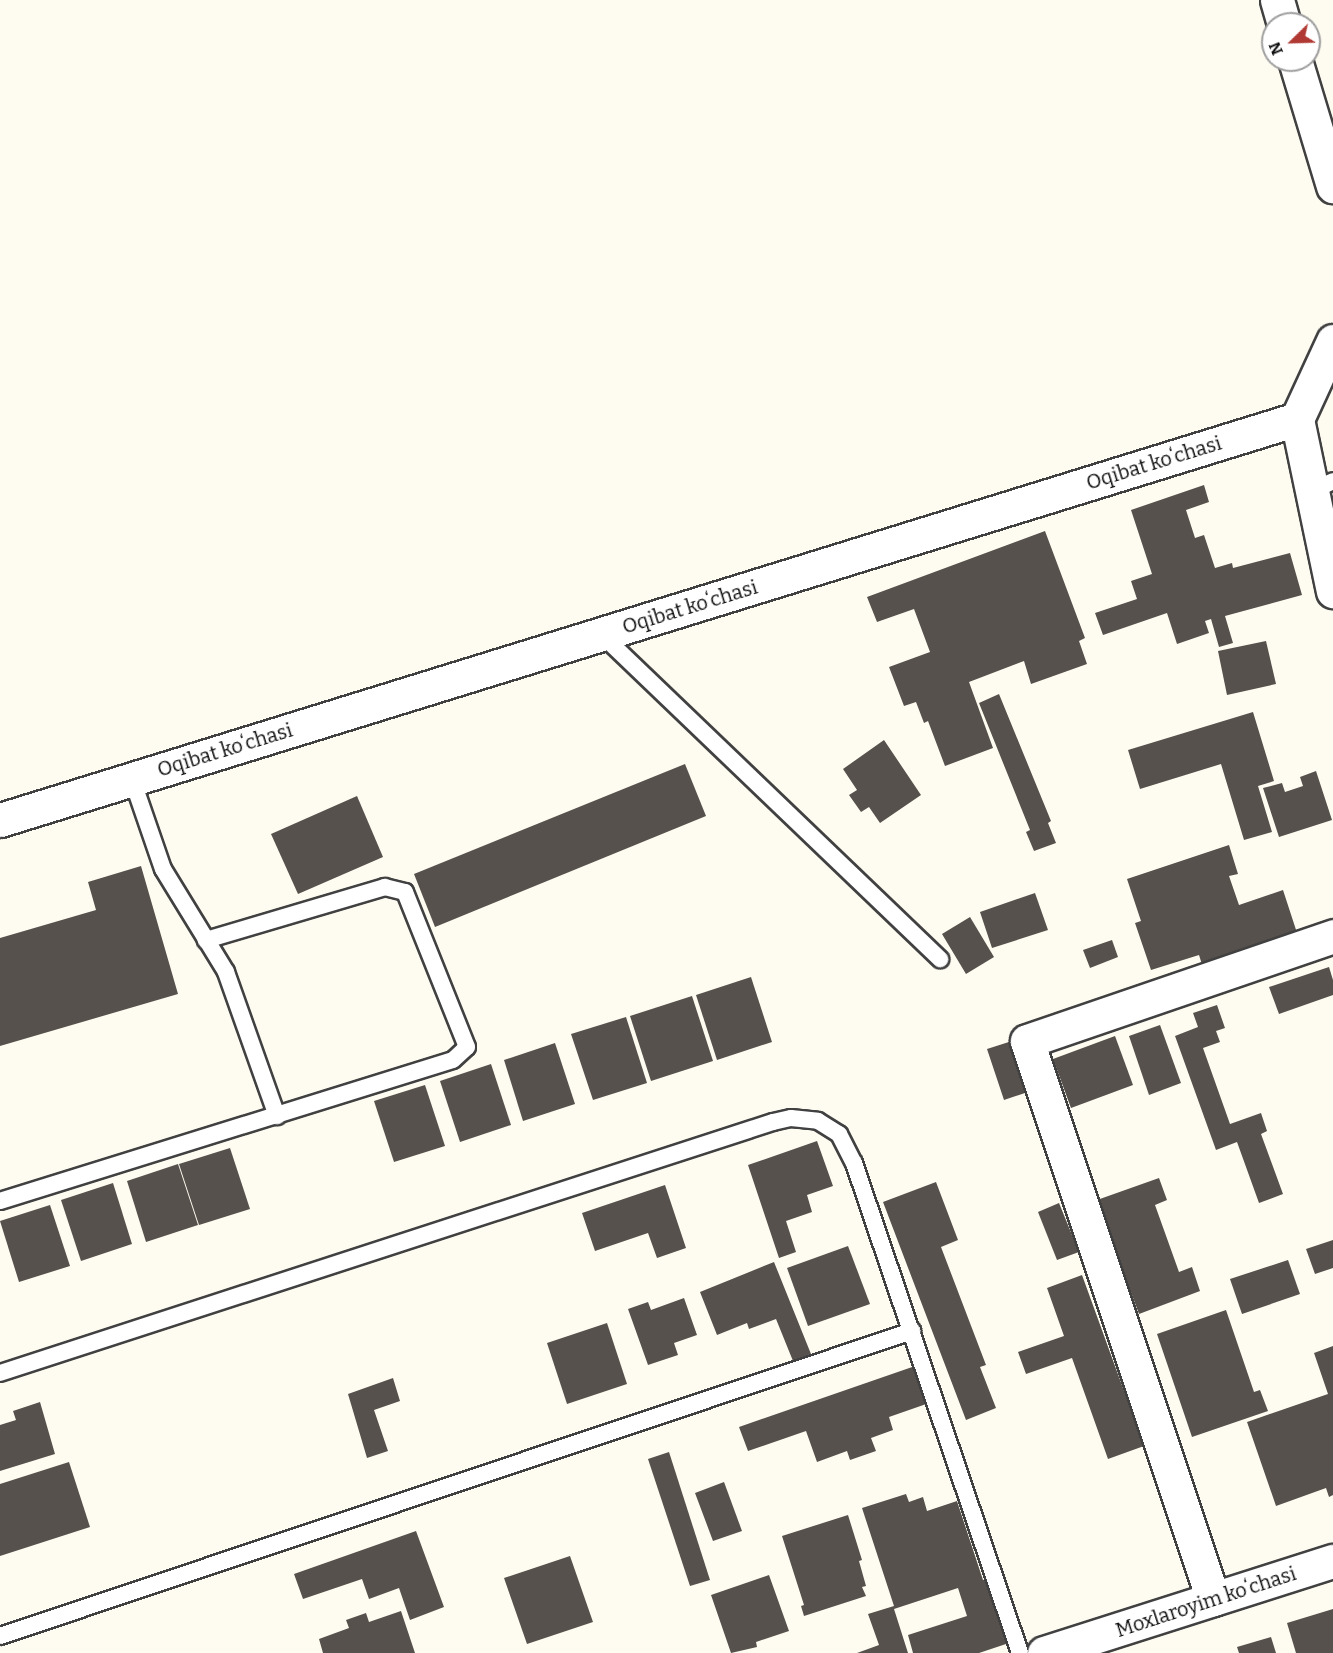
<!DOCTYPE html>
<html>
<head>
<meta charset="utf-8">
<style>
	body { margin:0 }
	#map { position:relative; width:1333px; height:1653px; overflow:hidden; background:#fefcf1; font-family:Bitter,serif }
	div>[style] { position:absolute }
	.building>* { inset:0; background:#56514c }
	.roads { filter:drop-shadow(2px 0 #414141) drop-shadow(-2px 0 #414141) drop-shadow(0 2px #414141) drop-shadow(0 -2px #414141) }
	.service>* { height:16px; margin:-8px; padding:0 8px; transform-origin:8px; border-radius:8px; background:#fff }
	.minor>* { height:33px; margin:-16.5px; padding:0 16.5px; transform-origin:16.5px; border-radius:16.5px; background:#fff }
	span { translate:-50% -50%; white-space:nowrap; text-align:center; line-height:1.15; -webkit-text-stroke:6px #fff; paint-order:stroke }
	.street-label { font-size:20px; color:#0e0e0e }
	.north { position:absolute; left:1261px; top:12px; width:60px; height:60px; box-sizing:border-box; background:#fff; border:2px solid #9f9f9f; border-radius:50%; rotate:247deg; font-size:16px; font-weight:700; line-height:24px; text-align:center; color:#0e0e0e }
	.north::after { content:''; display:block; margin:auto; width:21px; height:27px; background:#b13934; clip-path:polygon(50% 0,100% 100%,50% 72%,0 100%) }
</style>
</head>
<body>
<div id="map">
	<div class="building">
		<i style="clip-path:polygon(1204px 485px,1209px 502px,1186px 510px,1195px 538px,1204px 535px,1215px 568px,1232px 563px,1233px 568px,1290px 553px,1302px 595px,1225px 616px,1233px 643px,1219px 647px,1211px 619px,1205px 621px,1209px 633px,1177px 644px,1167px 613px,1103px 635px,1095px 613px,1137px 599px,1131px 581px,1152px 574px,1131px 510px)"></i>
		<i style="clip-path:polygon(1045px 531px,1085px 638px,1079px 641px,1087px 664px,1031px 684px,1024px 661px,969px 682px,993px 748px,945px 766px,928px 721px,924px 723px,916px 702px,904px 706px,889px 667px,930px 652px,914px 609px,877px 622px,867px 597px)"></i>
		<i style="clip-path:polygon(1266px 641px,1276px 684px,1227px 695px,1218px 651px)"></i>
		<i style="clip-path:polygon(999px 694px,1051px 821px,1048px 823px,1056px 843px,1034px 851px,1026px 832px,1030px 830px,979px 703px)"></i>
		<i style="clip-path:polygon(1253px 712px,1274px 781px,1258px 786px,1272px 832px,1244px 840px,1221px 764px,1140px 789px,1128px 750px)"></i>
		<i style="clip-path:polygon(884px 740px,921px 795px,880px 823px,869px 807px,861px 812px,849px 795px,857px 790px,843px 769px)"></i>
		<i style="clip-path:polygon(685px 764px,706px 816px,435px 927px,414px 874px)"></i>
		<i style="clip-path:polygon(1316px 771px,1332px 820px,1279px 837px,1263px 788px,1282px 783px,1285px 792px,1303px 786px,1300px 777px)"></i>
		<i style="clip-path:polygon(357px 796px,383px 857px,298px 894px,271px 834px)"></i>
		<i style="clip-path:polygon(1229px 845px,1238px 874px,1229px 876px,1239px 905px,1283px 890px,1299px 939px,1204px 971px,1199px 955px,1151px 970px,1135px 923px,1141px 921px,1127px 879px)"></i>
		<i style="clip-path:polygon(141px 866px,178px 994px,0 1046px,0 938px,96px 910px,88px 882px)"></i>
		<i style="clip-path:polygon(1035px 893px,1048px 930px,992px 948px,980px 912px)"></i>
		<i style="clip-path:polygon(970px 917px,994px 957px,966px 974px,942px 934px)"></i>
		<i style="clip-path:polygon(1112px 940px,1118px 957px,1090px 968px,1083px 950px)"></i>
		<i style="clip-path:polygon(1329px 967px,1333px 980px,1333px 995px,1279px 1014px,1269px 987px)"></i>
		<i style="clip-path:polygon(751px 977px,772px 1042px,717px 1060px,696px 995px)"></i>
		<i style="clip-path:polygon(692px 996px,713px 1061px,651px 1081px,630px 1016px)"></i>
		<i style="clip-path:polygon(1217px 1005px,1225px 1028px,1216px 1031px,1220px 1042px,1203px 1048px,1230px 1124px,1261px 1113px,1267px 1131px,1261px 1134px,1283px 1194px,1259px 1203px,1237px 1142px,1216px 1150px,1175px 1036px,1198px 1027px,1193px 1013px)"></i>
		<i style="clip-path:polygon(626px 1017px,647px 1083px,593px 1100px,571px 1034px)"></i>
		<i style="clip-path:polygon(1160px 1025px,1181px 1083px,1149px 1095px,1129px 1036px)"></i>
		<i style="clip-path:polygon(1115px 1036px,1133px 1085px,1071px 1108px,1053px 1059px)"></i>
		<i style="clip-path:polygon(1012px 1041px,1028px 1092px,1004px 1100px,987px 1049px)"></i>
		<i style="clip-path:polygon(555px 1043px,575px 1104px,523px 1121px,504px 1060px)"></i>
		<i style="clip-path:polygon(491px 1064px,511px 1125px,460px 1142px,440px 1081px)"></i>
		<i style="clip-path:polygon(425px 1085px,445px 1146px,394px 1162px,374px 1101px)"></i>
		<i style="clip-path:polygon(817px 1141px,833px 1186px,807px 1195px,812px 1212px,786px 1221px,796px 1252px,779px 1258px,748px 1165px)"></i>
		<i style="clip-path:polygon(230px 1148px,250px 1209px,199px 1225px,179px 1164px)"></i>
		<i style="clip-path:polygon(178px 1164px,198px 1225px,146px 1242px,127px 1181px)"></i>
		<i style="clip-path:polygon(1159px 1178px,1167px 1200px,1155px 1205px,1179px 1272px,1192px 1267px,1200px 1291px,1139px 1314px,1097px 1200px)"></i>
		<i style="clip-path:polygon(936px 1182px,958px 1240px,941px 1247px,986px 1365px,980px 1367px,996px 1408px,966px 1420px,883px 1202px)"></i>
		<i style="clip-path:polygon(113px 1183px,132px 1244px,81px 1261px,61px 1200px)"></i>
		<i style="clip-path:polygon(665px 1185px,686px 1248px,657px 1258px,648px 1233px,595px 1251px,582px 1213px)"></i>
		<i style="clip-path:polygon(1059px 1203px,1079px 1252px,1057px 1260px,1038px 1212px)"></i>
		<i style="clip-path:polygon(50px 1205px,70px 1266px,19px 1282px,0 1221px)"></i>
		<i style="clip-path:polygon(1333px 1240px,1333px 1268px,1315px 1274px,1306px 1249px)"></i>
		<i style="clip-path:polygon(848px 1246px,870px 1304px,808px 1326px,787px 1268px)"></i>
		<i style="clip-path:polygon(1288px 1260px,1300px 1294px,1242px 1314px,1230px 1279px)"></i>
		<i style="clip-path:polygon(774px 1262px,811px 1354px,793px 1361px,776px 1319px,749px 1329px,747px 1323px,717px 1335px,700px 1292px)"></i>
		<i style="clip-path:polygon(1082px 1275px,1144px 1446px,1108px 1459px,1072px 1358px,1026px 1374px,1018px 1352px,1064px 1336px,1047px 1288px)"></i>
		<i style="clip-path:polygon(684px 1298px,697px 1335px,674px 1343px,678px 1355px,648px 1365px,628px 1309px,648px 1302px,651px 1310px)"></i>
		<i style="clip-path:polygon(1226px 1310px,1254px 1392px,1260px 1390px,1268px 1411px,1192px 1437px,1157px 1334px)"></i>
		<i style="clip-path:polygon(607px 1323px,627px 1384px,567px 1404px,547px 1343px)"></i>
		<i style="clip-path:polygon(1333px 1346px,1333px 1495px,1329px 1497px,1326px 1488px,1276px 1506px,1247px 1422px,1328px 1394px,1314px 1353px)"></i>
		<i style="clip-path:polygon(918px 1365px,932px 1402px,889px 1417px,893px 1430px,871px 1438px,876px 1451px,850px 1460px,847px 1451px,817px 1462px,806px 1431px,748px 1451px,739px 1427px)"></i>
		<i style="clip-path:polygon(393px 1378px,400px 1401px,374px 1410px,388px 1451px,367px 1458px,348px 1394px)"></i>
		<i style="clip-path:polygon(40px 1402px,55px 1454px,0 1471px,0 1425px,16px 1420px,13px 1411px)"></i>
		<i style="clip-path:polygon(669px 1452px,710px 1580px,690px 1586px,648px 1459px)"></i>
		<i style="clip-path:polygon(69px 1462px,90px 1527px,0 1556px,0 1484px)"></i>
		<i style="clip-path:polygon(724px 1482px,742px 1531px,713px 1541px,695px 1493px)"></i>
		<i style="clip-path:polygon(906px 1494px,909px 1502px,923px 1497px,927px 1511px,957px 1501px,983px 1580px,991px 1578px,1012px 1642px,979px 1653px,913px 1653px,908px 1635px,967px 1616px,958px 1588px,894px 1609px,908px 1653px,857px 1653px,879px 1645px,868px 1614px,894px 1606px,862px 1508px)"></i>
		<i style="clip-path:polygon(848px 1515px,862px 1560px,859px 1561px,866px 1586px,862px 1587px,866px 1596px,804px 1616px,801px 1606px,804px 1605px,782px 1536px)"></i>
		<i style="clip-path:polygon(416px 1531px,444px 1607px,410px 1620px,399px 1588px,369px 1599px,362px 1579px,303px 1599px,294px 1574px)"></i>
		<i style="clip-path:polygon(570px 1556px,593px 1622px,527px 1644px,504px 1578px)"></i>
		<i style="clip-path:polygon(769px 1575px,789px 1631px,756px 1642px,757px 1647px,731px 1653px,711px 1595px)"></i>
		<i style="clip-path:polygon(1333px 1609px,1333px 1653px,1296px 1653px,1287px 1623px)"></i>
		<i style="clip-path:polygon(401px 1611px,415px 1653px,323px 1653px,319px 1639px,349px 1628px,346px 1620px,366px 1613px,369px 1622px)"></i>
		<i style="clip-path:polygon(1271px 1637px,1276px 1653px,1239px 1653px,1237px 1647px)"></i>
	</div>
	<div class="roads">
		<div class="service">
			<i style="left:1312px;top:491px;width:23px;rotate:-25deg"></i>
			<i style="left:601px;top:634px;width:470px;rotate:43.8deg"></i>
			<i style="left:132px;top:779px;width:95px;rotate:71deg"></i>
			<i style="left:163px;top:869px;width:121px;rotate:58.5deg"></i>
			<i style="left:226px;top:972px;width:153px;rotate:70.5deg"></i>
			<i style="left:0;top:1201px;width:474px;rotate:-17.3deg"></i>
			<i style="left:453px;top:1060px;width:19px;rotate:-43deg"></i>
			<i style="left:467px;top:1047px;width:167px;rotate:-111.8deg"></i>
			<i style="left:405px;top:892px;width:21px;rotate:-166deg"></i>
			<i style="left:385px;top:887px;width:187px;rotate:163.5deg"></i>
			<i style="left:0;top:1373px;width:813px;rotate:-17.99deg"></i>
			<i style="left:773px;top:1122px;width:18px;rotate:-13deg"></i>
			<i style="left:791px;top:1118px;width:27px;rotate:6deg"></i>
			<i style="left:818px;top:1121px;width:25px;rotate:32deg"></i>
			<i style="left:839px;top:1134px;width:33px;rotate:63deg"></i>
			<i style="left:854px;top:1163px;width:517px;rotate:71.28deg"></i>
			<i style="left:0;top:1636px;width:962px;rotate:-18.49deg"></i>
		</div>
		<div class="minor">
			<i style="left:1277px;top:0;width:25px;rotate:74deg"></i>
			<i style="left:1295px;top:60px;width:132px;rotate:73.2deg"></i>
			<i style="left:1297px;top:419px;width:176px;rotate:78.2deg"></i>
			<i style="left:0;top:820px;width:1358px;rotate:-17.18deg"></i>
			<i style="left:1297px;top:419px;width:86px;rotate:-65.2deg"></i>
			<i style="left:1213px;top:1599px;width:588px;rotate:-108.43deg"></i>
			<i style="left:1027px;top:1041px;width:324px;rotate:-18.9deg"></i>
			<i style="left:1044px;top:1653px;width:303px;rotate:-17.7deg"></i>
		</div>
	</div>
	<div class="street-label">
		<span style="left:1154px;top:463px;rotate:-17deg">Oqibat koʻchasi</span>
		<span style="left:690px;top:607px;rotate:-17deg">Oqibat koʻchasi</span>
		<span style="left:225px;top:750px;rotate:-17deg">Oqibat koʻchasi</span>
		<span style="left:1206px;top:1602px;rotate:-18deg">Moxlaroyim koʻchasi</span>
	</div>
	<div class="north">N</div>
</div>
</body>
</html>
